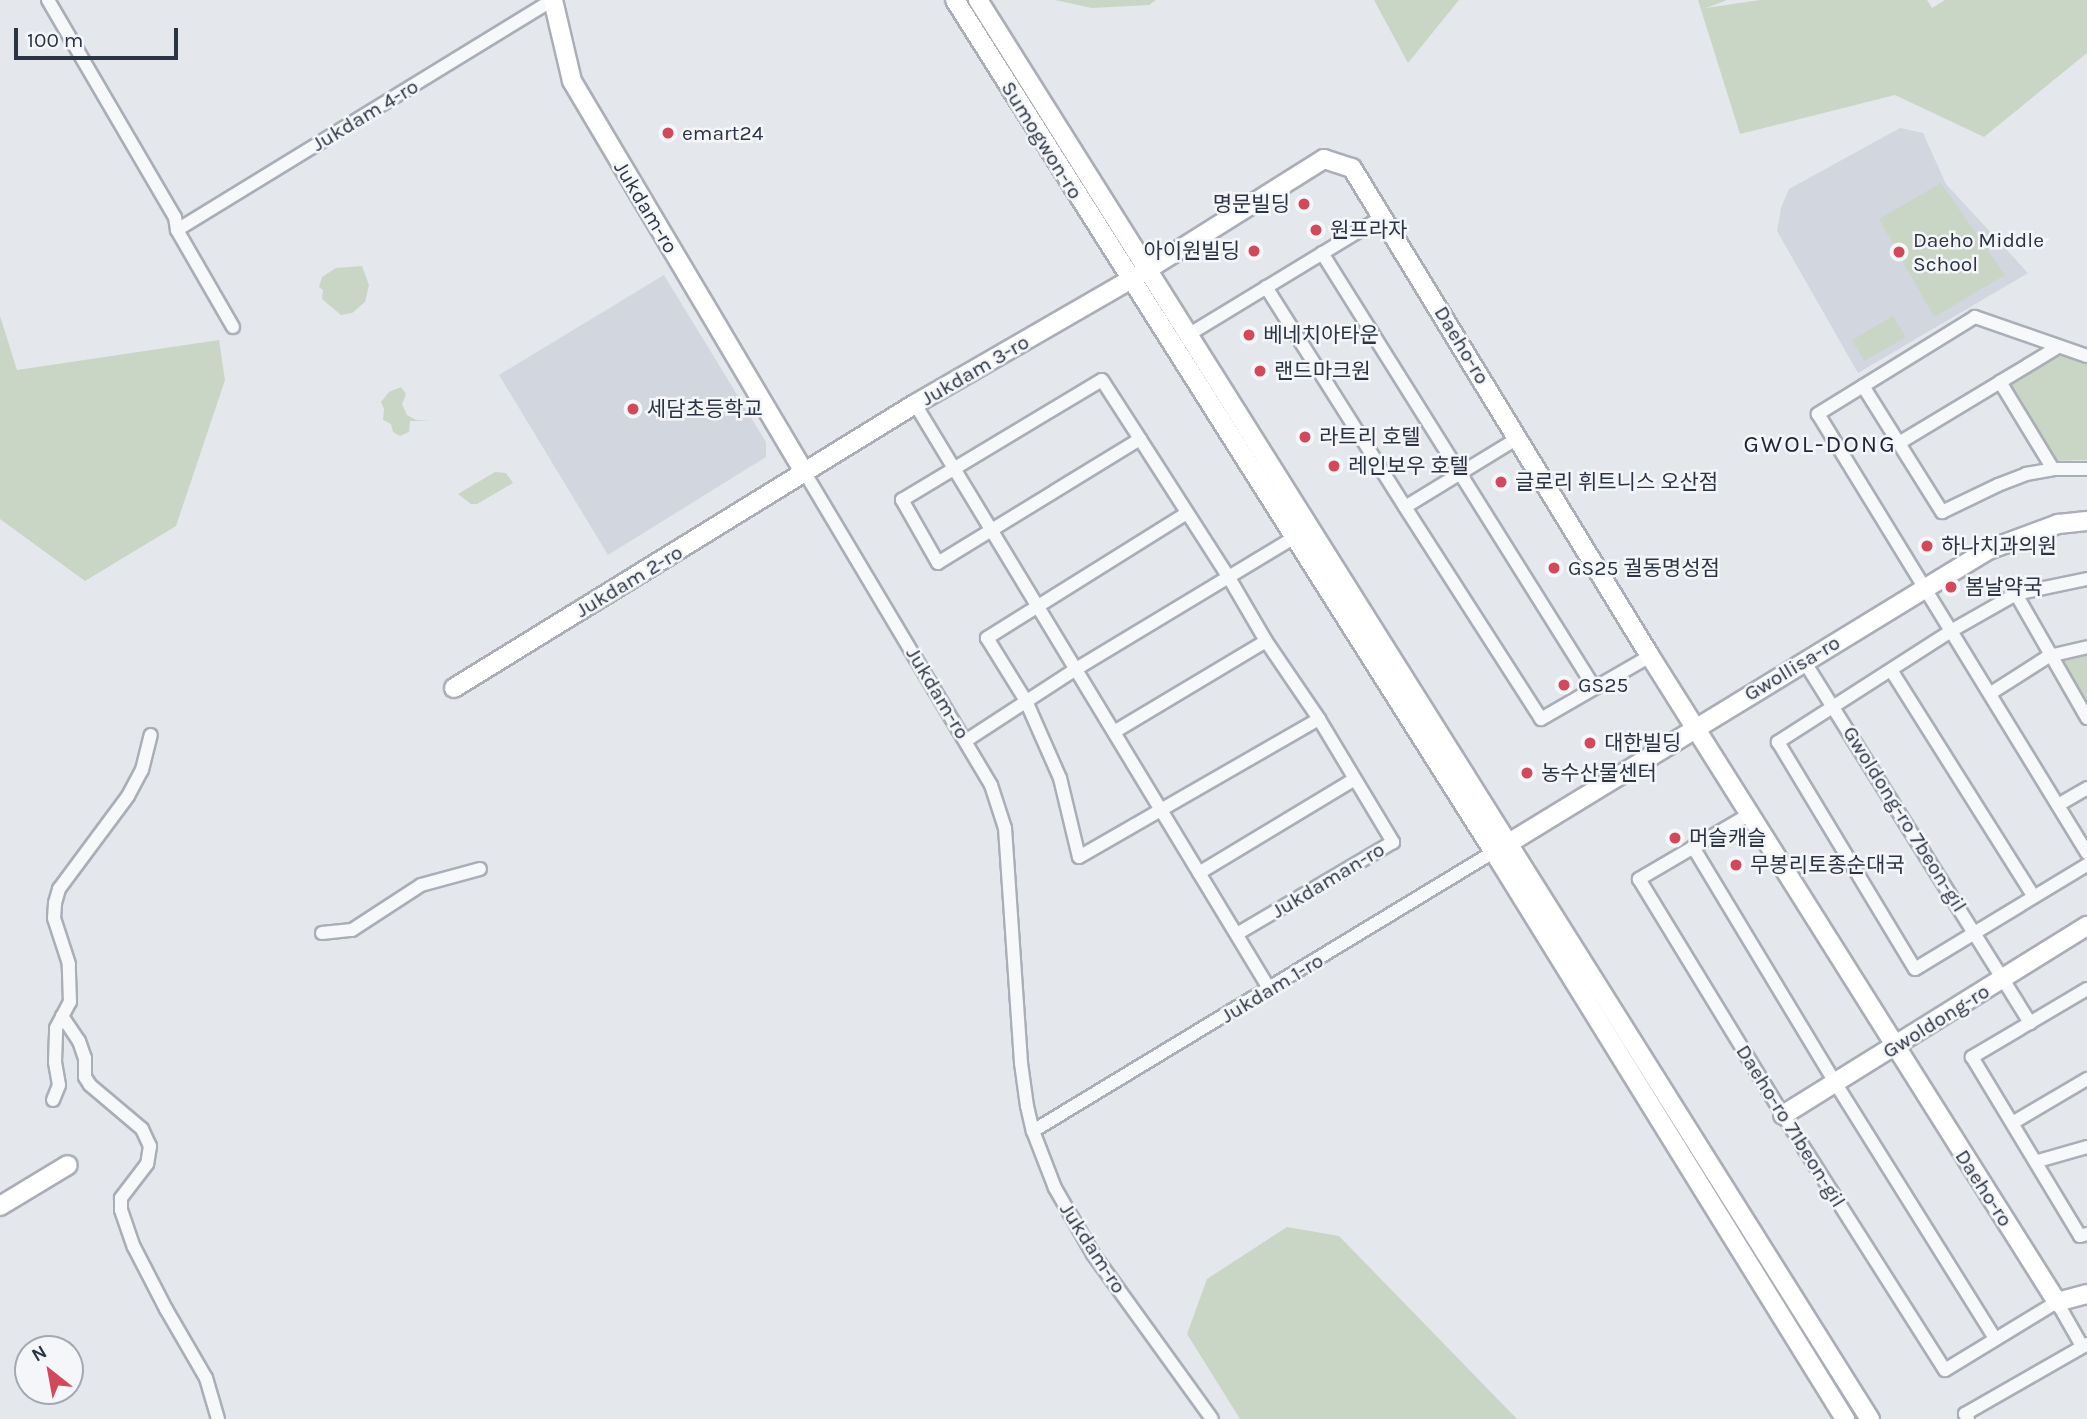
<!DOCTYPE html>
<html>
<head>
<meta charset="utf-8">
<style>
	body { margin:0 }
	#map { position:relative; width:2087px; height:1419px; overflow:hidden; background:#e4e7ec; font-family:Karla,"Noto Sans KR",sans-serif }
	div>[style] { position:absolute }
	.built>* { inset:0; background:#d2d6de }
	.green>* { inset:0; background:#c9d6c5 }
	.roads { filter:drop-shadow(2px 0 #a9aeb7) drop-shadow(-2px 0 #a9aeb7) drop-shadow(0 2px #a9aeb7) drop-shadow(0 -2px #a9aeb7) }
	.street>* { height:12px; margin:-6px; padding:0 6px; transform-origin:6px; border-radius:6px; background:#f7f8fa }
	.secondary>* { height:18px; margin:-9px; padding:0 9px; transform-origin:9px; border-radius:9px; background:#fff }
	.dots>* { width:19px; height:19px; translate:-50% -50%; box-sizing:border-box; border:4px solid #f4f6f9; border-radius:50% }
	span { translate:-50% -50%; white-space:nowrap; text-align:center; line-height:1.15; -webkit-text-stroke:5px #f4f6f9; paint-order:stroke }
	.street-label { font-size:21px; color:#2b3445 }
	.poi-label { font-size:21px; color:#2b3445 }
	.left { translate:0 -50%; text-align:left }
	.right { translate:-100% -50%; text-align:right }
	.quarter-label { font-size:24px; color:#1d2536; letter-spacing:2px }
	.north { position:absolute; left:14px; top:1335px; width:70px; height:70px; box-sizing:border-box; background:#f4f6f9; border:2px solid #a4a8b1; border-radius:50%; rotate:329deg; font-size:19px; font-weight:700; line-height:28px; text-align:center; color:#2b3445 }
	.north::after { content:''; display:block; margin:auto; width:24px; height:32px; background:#d1495b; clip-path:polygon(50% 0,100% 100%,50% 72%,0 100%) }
	.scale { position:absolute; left:14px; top:28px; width:164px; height:32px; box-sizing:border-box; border:4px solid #2b3445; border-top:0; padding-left:9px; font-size:21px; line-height:24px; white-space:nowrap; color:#2b3445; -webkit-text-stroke:5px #f4f6f9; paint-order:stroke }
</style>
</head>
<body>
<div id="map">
	<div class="built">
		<i style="clip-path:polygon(1900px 128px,1923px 133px,1946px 184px,2028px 273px,1858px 373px,1777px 231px,1781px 208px,1789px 189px)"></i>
		<i style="clip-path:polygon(664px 275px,766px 442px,766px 457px,608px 555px,499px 375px)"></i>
	</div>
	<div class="green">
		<i style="clip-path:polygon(1055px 0,1156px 0,1149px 5px,1092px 8px)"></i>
		<i style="clip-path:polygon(1374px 0,1459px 0,1408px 63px)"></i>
		<i style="clip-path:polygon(1698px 0,1727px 0,1706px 8px,1760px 0,1927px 0,1932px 8px,1945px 0,2087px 0,2087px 53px,1984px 137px,1895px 95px,1740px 134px)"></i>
		<i style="clip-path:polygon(1941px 183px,2005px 275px,1934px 317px,1879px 219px)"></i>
		<i style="clip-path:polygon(362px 266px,369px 285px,365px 302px,352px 313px,341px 315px,322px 299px,323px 290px,319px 287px,322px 277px,336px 268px)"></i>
		<i style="clip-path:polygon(0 316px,17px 370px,219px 340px,225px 380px,176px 526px,85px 581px,0 519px)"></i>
		<i style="clip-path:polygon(1893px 316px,1906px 337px,1864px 361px,1852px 340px)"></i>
		<i style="clip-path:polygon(2054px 353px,2087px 362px,2087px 460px,2053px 461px,2007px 384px)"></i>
		<i style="clip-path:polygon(401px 387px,406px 394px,402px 404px,407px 415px,416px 420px,430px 421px,410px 421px,409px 432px,400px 436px,393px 432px,391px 424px,383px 420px,384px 409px,381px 402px,389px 392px)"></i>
		<i style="clip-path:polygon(495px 472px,506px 473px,513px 483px,477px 504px,471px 504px,458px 494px)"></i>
		<i style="clip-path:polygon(2087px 651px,2087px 712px,2058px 658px)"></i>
		<i style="clip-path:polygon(1287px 1227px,1339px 1236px,1517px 1419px,1240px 1419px,1187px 1334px,1207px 1279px)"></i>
	</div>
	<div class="roads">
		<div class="street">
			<i style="left:48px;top:0;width:251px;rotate:59.7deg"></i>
			<i style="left:175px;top:217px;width:13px;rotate:81deg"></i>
			<i style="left:177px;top:230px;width:112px;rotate:60deg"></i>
			<i style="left:177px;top:230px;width:441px;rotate:-31.5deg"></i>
			<i style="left:1322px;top:253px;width:512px;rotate:57.92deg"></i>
			<i style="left:1266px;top:287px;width:260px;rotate:57.7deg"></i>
			<i style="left:1188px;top:335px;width:229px;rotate:-31.3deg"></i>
			<i style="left:2087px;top:356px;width:119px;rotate:-160.8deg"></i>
			<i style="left:1975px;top:317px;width:185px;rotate:148.3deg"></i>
			<i style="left:1818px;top:414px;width:515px;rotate:58.5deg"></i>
			<i style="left:1863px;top:386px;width:149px;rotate:57.9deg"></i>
			<i style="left:1942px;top:512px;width:62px;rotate:-25.7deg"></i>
			<i style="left:1998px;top:485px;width:30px;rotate:-21deg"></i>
			<i style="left:2026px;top:474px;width:27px;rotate:-10deg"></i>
			<i style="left:2053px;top:469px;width:102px;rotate:-121.3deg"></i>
			<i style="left:2000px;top:382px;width:68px;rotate:-31.1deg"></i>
			<i style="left:915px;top:404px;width:685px;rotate:58.79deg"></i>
			<i style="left:1518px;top:438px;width:132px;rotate:148.6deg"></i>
			<i style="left:1405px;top:507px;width:252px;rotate:57.3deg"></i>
			<i style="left:1541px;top:719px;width:126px;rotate:-30deg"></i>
			<i style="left:1140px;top:439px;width:237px;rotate:148.5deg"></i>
			<i style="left:938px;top:563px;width:73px;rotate:-119.7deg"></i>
			<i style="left:902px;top:500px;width:233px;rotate:-31deg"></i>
			<i style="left:1102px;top:380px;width:70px;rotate:57.2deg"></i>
			<i style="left:1140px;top:439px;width:163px;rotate:57.3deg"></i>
			<i style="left:1228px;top:576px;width:75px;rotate:59.7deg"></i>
			<i style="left:1266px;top:641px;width:94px;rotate:55.8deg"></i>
			<i style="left:1319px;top:719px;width:144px;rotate:59deg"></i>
			<i style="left:1393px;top:842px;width:181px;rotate:149.5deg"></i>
			<i style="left:1899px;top:443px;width:118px;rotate:-31.1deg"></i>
			<i style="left:2053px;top:469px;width:34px"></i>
			<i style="left:805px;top:473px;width:363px;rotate:59.2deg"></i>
			<i style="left:991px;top:785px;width:45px;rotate:72deg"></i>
			<i style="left:1005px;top:828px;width:236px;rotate:86.1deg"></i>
			<i style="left:1021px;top:1063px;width:43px;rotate:82.1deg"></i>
			<i style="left:1027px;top:1106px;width:26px;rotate:77deg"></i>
			<i style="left:1033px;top:1131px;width:61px;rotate:68.9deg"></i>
			<i style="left:1055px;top:1188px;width:76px;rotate:60.1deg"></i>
			<i style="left:1093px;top:1254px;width:203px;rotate:54.2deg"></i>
			<i style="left:1187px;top:513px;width:236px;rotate:148deg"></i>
			<i style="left:987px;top:638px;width:74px;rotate:58.2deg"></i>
			<i style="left:1026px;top:701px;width:84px;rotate:66.2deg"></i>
			<i style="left:1060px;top:778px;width:81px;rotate:76.5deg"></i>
			<i style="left:1079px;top:857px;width:277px;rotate:-29.9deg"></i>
			<i style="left:2087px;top:579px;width:73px;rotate:168.1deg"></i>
			<i style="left:2016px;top:594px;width:143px;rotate:60.2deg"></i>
			<i style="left:2016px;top:594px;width:75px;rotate:150.4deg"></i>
			<i style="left:1951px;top:631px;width:206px;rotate:147.3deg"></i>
			<i style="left:1778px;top:742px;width:265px;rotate:58.9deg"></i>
			<i style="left:1915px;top:969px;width:201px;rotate:-31.2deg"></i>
			<i style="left:1804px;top:661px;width:427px;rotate:58deg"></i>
			<i style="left:1891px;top:670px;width:268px;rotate:57.8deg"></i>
			<i style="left:1991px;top:693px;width:69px;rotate:-32.5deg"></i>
			<i style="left:2049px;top:656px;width:39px;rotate:-13deg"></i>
			<i style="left:1114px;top:732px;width:177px;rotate:-30.9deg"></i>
			<i style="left:967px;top:740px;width:130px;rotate:-33.1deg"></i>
			<i style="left:1076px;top:669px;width:262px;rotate:-31.1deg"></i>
			<i style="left:2058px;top:805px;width:34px;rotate:-30deg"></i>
			<i style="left:1750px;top:814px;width:129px;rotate:149.6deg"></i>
			<i style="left:1639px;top:879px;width:276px;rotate:58.6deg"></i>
			<i style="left:1783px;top:1115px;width:302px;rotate:57.6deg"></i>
			<i style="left:1945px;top:1370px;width:131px;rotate:-31.3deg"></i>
			<i style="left:2057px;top:1302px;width:51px;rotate:60.4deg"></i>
			<i style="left:1693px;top:847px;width:277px;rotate:58.9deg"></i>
			<i style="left:1836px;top:1084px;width:300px;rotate:58deg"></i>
			<i style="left:1199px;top:873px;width:182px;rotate:-31.1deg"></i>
			<i style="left:322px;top:933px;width:30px;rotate:-6deg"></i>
			<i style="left:352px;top:930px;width:82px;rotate:-33.1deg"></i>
			<i style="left:421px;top:885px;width:61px;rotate:-15.2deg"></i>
			<i style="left:2087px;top:989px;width:134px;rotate:149.4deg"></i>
			<i style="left:1972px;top:1057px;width:209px;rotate:58.9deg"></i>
			<i style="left:2080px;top:1236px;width:7px;rotate:-16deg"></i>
			<i style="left:62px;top:1016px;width:30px;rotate:56deg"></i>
			<i style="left:79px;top:1041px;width:18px;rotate:71deg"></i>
			<i style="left:85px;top:1058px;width:19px;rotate:90deg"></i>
			<i style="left:85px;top:1077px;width:9px;rotate:58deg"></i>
			<i style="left:90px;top:1085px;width:68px;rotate:40.2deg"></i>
			<i style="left:142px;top:1129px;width:19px;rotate:65deg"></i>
			<i style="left:150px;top:1146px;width:18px;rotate:99deg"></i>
			<i style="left:147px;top:1164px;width:43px;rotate:127.4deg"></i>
			<i style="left:121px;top:1198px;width:12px;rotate:90deg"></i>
			<i style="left:121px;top:1210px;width:39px;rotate:71deg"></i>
			<i style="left:134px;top:1247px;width:70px;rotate:62.7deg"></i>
			<i style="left:166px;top:1309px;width:80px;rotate:59.9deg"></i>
			<i style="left:206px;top:1378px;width:43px;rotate:73.7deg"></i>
			<i style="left:53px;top:1100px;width:16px;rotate:-68deg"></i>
			<i style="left:59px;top:1085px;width:23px;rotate:-100deg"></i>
			<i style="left:55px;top:1062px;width:34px;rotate:-88deg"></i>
			<i style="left:56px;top:1028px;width:30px;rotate:-62deg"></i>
			<i style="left:70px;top:1002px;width:38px;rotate:-92deg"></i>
			<i style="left:69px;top:964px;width:48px;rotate:-108.1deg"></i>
			<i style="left:54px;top:918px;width:15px;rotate:-86deg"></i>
			<i style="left:55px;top:903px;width:15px;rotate:-74deg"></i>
			<i style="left:59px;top:889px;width:116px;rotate:-53.4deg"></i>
			<i style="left:128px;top:796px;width:30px;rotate:-62deg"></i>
			<i style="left:142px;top:770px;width:36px;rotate:-76deg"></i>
			<i style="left:2014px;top:1122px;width:85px;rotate:-30.5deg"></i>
			<i style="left:1033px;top:1131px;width:546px;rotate:-31.22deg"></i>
			<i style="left:2038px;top:1161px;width:51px;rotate:-15.9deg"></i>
			<i style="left:1968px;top:1419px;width:6px;rotate:-121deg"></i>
			<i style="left:1965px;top:1414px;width:141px;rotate:-29.8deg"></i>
		</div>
		<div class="secondary">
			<i style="left:553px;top:0;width:83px;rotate:76.8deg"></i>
			<i style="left:572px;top:81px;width:456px;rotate:59.3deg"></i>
			<i style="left:955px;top:0;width:1008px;rotate:57.68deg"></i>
			<i style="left:1494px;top:852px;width:667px;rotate:58.24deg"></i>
			<i style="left:978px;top:0;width:1676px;rotate:57.85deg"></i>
			<i style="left:454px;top:688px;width:541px;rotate:-31.64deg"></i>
			<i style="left:915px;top:404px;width:268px;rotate:-30deg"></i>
			<i style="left:1147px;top:270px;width:209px;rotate:-32.1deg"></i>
			<i style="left:1324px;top:159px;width:29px;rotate:18deg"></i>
			<i style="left:1352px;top:168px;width:572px;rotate:58.59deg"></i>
			<i style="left:1650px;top:656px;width:764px;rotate:57.79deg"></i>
			<i style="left:2057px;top:1302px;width:31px;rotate:-15deg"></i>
			<i style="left:1509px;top:843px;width:562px;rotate:-31.45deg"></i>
			<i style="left:1988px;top:550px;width:75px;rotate:-20.4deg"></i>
			<i style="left:2058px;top:524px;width:29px;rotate:-6deg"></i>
			<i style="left:1783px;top:1115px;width:358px;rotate:-31.9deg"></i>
			<i style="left:0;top:1206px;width:79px;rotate:-31.1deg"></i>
		</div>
	</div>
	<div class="dots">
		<i style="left:668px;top:133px;background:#d1495b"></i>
		<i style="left:1304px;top:204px;background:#d1495b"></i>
		<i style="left:1316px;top:230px;background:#d1495b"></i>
		<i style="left:1254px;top:251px;background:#d1495b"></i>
		<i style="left:1899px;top:252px;background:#d1495b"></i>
		<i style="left:1249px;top:335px;background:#d1495b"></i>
		<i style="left:1260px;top:371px;background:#d1495b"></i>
		<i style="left:633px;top:409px;background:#d1495b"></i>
		<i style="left:1305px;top:437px;background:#d1495b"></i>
		<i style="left:1334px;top:466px;background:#d1495b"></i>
		<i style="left:1501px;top:482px;background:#d1495b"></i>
		<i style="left:1927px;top:546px;background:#d1495b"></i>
		<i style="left:1554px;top:568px;background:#d1495b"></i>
		<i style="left:1951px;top:587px;background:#d1495b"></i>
		<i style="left:1564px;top:685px;background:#d1495b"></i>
		<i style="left:1590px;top:743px;background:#d1495b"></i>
		<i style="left:1527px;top:773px;background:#d1495b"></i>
		<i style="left:1675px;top:838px;background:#d1495b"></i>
		<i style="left:1736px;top:865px;background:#d1495b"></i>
	</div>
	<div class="street-label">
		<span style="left:365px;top:115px;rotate:-31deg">Jukdam 4-ro</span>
		<span style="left:1042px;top:140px;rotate:58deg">Sumogwon-ro</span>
		<span style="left:646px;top:207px;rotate:59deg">Jukdam-ro</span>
		<span style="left:1462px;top:345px;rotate:59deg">Daeho-ro</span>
		<span style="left:975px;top:370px;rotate:-30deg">Jukdam 3-ro</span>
		<span style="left:629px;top:581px;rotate:-31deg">Jukdam 2-ro</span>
		<span style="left:1792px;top:668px;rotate:-31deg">Gwollisa-ro</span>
		<span style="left:938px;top:693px;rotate:59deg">Jukdam-ro</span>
		<span style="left:1905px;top:819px;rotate:58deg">Gwoldong-ro 7beon-gil</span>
		<span style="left:1328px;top:880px;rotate:-31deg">Jukdaman-ro</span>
		<span style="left:1272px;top:988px;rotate:-31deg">Jukdam 1-ro</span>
		<span style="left:1936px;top:1021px;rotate:-32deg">Gwoldong-ro</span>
		<span style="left:1791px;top:1126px;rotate:58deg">Daeho-ro 71beon-gil</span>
		<span style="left:1984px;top:1188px;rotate:57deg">Daeho-ro</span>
		<span style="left:1093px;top:1248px;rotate:57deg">Jukdam-ro</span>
	</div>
	<div class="poi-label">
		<span class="left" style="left:682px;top:133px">emart24</span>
		<span class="right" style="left:1290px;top:204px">명문빌딩</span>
		<span class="left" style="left:1330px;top:230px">원프라자</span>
		<span class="left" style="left:1913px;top:252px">Daeho Middle<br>School</span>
		<span class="right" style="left:1240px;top:251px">아이원빌딩</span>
		<span class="left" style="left:1263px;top:335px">베네치아타운</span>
		<span class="left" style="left:1274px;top:371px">랜드마크원</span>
		<span class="left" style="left:647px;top:409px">세담초등학교</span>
		<span class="left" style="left:1319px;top:437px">라트리 호텔</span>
		<span class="left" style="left:1348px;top:466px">레인보우 호텔</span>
		<span class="left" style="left:1515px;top:482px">글로리 휘트니스 오산점</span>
		<span class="left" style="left:1941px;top:546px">하나치과의원</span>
		<span class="left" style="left:1568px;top:568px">GS25 궐동명성점</span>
		<span class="left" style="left:1965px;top:587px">봄날약국</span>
		<span class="left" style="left:1578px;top:685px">GS25</span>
		<span class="left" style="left:1604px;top:743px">대한빌딩</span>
		<span class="left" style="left:1541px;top:773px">농수산물센터</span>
		<span class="left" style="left:1689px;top:838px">머슬캐슬</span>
		<span class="left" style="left:1750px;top:865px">무봉리토종순대국</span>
	</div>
	<div class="quarter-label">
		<span style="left:1820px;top:445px">GWOL-DONG</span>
	</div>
	<div class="north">N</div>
	<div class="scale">100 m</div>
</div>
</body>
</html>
